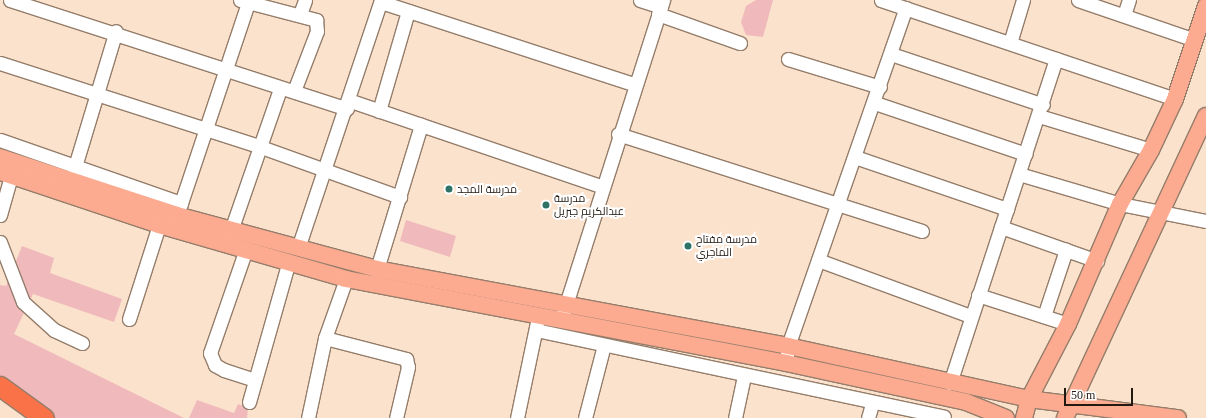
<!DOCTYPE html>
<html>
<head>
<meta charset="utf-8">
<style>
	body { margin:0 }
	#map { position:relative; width:1206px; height:418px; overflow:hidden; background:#fbe2cd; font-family:"Times New Roman",Cairo,serif }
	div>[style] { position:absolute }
	.green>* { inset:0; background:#f0b9bc }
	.roads { filter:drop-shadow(1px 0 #947d6a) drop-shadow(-1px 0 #947d6a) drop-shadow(0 1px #947d6a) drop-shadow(0 -1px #947d6a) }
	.minor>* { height:13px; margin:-6.5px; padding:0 6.5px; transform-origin:6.5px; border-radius:6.5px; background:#fff }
	.major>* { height:16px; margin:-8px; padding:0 8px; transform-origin:8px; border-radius:8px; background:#fcab91 }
	.highway>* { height:19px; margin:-9.5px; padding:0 9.5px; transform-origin:9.5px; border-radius:9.5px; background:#fa7348 }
	.dots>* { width:11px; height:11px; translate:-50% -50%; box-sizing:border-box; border:2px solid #fff; border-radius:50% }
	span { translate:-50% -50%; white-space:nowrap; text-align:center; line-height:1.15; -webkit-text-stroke:4px #fff; paint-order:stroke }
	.poi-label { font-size:11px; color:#221911 }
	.left { translate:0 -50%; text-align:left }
	.scale { position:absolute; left:1064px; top:388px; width:69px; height:18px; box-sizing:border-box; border:2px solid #221911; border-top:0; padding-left:5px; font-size:12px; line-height:14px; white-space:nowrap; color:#221911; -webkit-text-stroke:3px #fff; paint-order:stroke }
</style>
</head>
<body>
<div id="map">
	<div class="green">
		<i style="clip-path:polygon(773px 0,763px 37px,746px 35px,741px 22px,746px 6px,756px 0)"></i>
		<i style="clip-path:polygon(406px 220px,456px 236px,450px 257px,400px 241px)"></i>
		<i style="clip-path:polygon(22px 246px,54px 258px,50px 273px,122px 299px,114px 322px,33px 294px,14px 334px,184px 418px,50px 418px,0 380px,0 285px,6px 286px)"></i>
		<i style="clip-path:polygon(197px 400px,234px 413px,238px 404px,248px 408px,247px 418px,189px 418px)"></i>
	</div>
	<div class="roads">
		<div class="minor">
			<i style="left:10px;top:0;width:354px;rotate:17.9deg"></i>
			<i style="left:240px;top:0;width:79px;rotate:14.7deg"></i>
			<i style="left:316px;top:20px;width:11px;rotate:85deg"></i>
			<i style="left:317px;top:31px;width:64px;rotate:111deg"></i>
			<i style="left:640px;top:0;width:22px;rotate:18deg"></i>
			<i style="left:881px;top:0;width:310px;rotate:18.6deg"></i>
			<i style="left:1078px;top:0;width:124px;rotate:18.9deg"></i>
			<i style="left:381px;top:2px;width:266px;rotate:18deg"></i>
			<i style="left:300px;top:14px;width:15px;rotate:-70deg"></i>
			<i style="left:658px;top:14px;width:87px;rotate:19.5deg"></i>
			<i style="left:1124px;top:15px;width:16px;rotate:-72deg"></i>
			<i style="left:1010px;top:43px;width:45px;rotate:-73.2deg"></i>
			<i style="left:891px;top:54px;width:160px;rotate:18.5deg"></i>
			<i style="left:788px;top:59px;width:96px;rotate:16.9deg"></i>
			<i style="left:0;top:63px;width:274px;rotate:17.8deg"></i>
			<i style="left:261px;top:147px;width:148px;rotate:19.8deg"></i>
			<i style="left:348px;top:100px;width:267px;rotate:18.8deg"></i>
			<i style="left:875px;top:103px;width:159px;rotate:18.7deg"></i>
			<i style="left:379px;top:111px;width:104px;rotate:-73.8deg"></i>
			<i style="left:1039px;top:116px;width:117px;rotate:16.9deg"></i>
			<i style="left:618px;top:134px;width:319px;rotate:17.7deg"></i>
			<i style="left:0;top:140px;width:192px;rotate:19.2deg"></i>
			<i style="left:855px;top:157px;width:161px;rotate:18.9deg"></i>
			<i style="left:73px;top:173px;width:148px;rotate:-73.2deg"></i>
			<i style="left:1019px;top:174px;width:105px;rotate:16.5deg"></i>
			<i style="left:1120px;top:204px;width:88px;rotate:11.2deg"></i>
			<i style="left:0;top:215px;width:41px;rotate:-74.2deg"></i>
			<i style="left:177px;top:215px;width:224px;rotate:-71.5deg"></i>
			<i style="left:1001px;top:227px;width:102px;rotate:19.5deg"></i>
			<i style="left:228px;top:239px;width:159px;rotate:-70.9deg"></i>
			<i style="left:0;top:242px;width:64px;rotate:69deg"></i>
			<i style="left:23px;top:302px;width:42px;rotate:42.1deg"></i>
			<i style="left:54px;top:330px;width:31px;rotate:25deg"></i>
			<i style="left:298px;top:248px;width:262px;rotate:-71.5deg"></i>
			<i style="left:245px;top:252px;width:107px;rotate:109.1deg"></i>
			<i style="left:210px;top:353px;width:13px;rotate:67deg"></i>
			<i style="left:215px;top:365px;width:10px;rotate:29deg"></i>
			<i style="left:224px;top:370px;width:32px;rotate:18deg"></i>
			<i style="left:818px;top:260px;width:162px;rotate:20.2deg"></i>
			<i style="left:377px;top:269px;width:151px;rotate:-73deg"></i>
			<i style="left:978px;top:295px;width:95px;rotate:17.9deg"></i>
			<i style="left:1044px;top:316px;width:70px;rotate:-71.6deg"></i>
			<i style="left:129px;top:319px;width:99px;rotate:-72.3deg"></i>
			<i style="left:561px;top:320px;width:336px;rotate:-72.3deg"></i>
			<i style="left:536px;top:330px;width:417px;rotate:12deg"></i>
			<i style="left:325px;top:338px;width:84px;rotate:14.5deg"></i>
			<i style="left:406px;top:359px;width:8px;rotate:76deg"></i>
			<i style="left:408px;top:367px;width:52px;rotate:103.2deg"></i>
			<i style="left:786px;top:363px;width:17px;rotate:-83deg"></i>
			<i style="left:788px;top:346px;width:358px;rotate:-70.8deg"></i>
			<i style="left:950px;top:383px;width:341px;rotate:-71.9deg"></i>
			<i style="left:249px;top:402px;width:143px;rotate:-74.2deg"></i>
			<i style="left:308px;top:418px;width:82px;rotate:-78deg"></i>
			<i style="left:325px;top:338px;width:63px;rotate:-70.4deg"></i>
			<i style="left:517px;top:418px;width:98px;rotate:-78.2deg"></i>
			<i style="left:585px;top:418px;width:75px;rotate:-75.4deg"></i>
			<i style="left:735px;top:418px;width:43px;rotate:-77.9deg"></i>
			<i style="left:868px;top:418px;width:15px;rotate:-74deg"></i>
		</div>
		<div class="major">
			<i style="left:0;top:157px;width:186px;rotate:18.1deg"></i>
			<i style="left:177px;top:215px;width:207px;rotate:15.1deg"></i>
			<i style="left:377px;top:269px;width:418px;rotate:10.6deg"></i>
			<i style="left:788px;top:346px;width:247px;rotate:12.4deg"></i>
			<i style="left:1029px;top:399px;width:150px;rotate:7.3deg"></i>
			<i style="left:0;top:172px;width:168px;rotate:18.4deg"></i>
			<i style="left:159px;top:225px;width:195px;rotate:16.1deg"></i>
			<i style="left:346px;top:279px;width:448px;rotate:10.8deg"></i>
			<i style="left:786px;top:363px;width:184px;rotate:12.2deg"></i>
			<i style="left:966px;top:402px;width:43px;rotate:21.8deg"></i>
			<i style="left:1024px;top:418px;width:20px;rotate:-75deg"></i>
			<i style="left:1029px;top:399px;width:85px;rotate:-62.5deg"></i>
			<i style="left:1068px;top:324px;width:131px;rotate:-66.6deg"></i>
			<i style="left:1120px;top:204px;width:62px;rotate:-60.1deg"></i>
			<i style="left:1151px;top:150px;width:56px;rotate:-64.8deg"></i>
			<i style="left:1175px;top:99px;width:98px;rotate:-71.6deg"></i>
			<i style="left:1065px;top:418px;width:333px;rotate:-65deg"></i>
		</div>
		<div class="highway">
			<i style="left:0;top:386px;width:54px;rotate:36deg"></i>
		</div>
	</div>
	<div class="dots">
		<i style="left:449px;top:189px;background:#2f7366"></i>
		<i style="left:546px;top:205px;background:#2f7366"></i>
		<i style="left:688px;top:246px;background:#2f7366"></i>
	</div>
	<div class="poi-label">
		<span class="left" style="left:457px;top:189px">مدرسة المجد</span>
		<span class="left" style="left:554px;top:205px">مدرسة<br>عبدالكريم جبريل</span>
		<span class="left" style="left:696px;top:246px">مدرسة مفتاح<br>الماجري</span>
	</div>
	<div class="scale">50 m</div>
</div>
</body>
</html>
